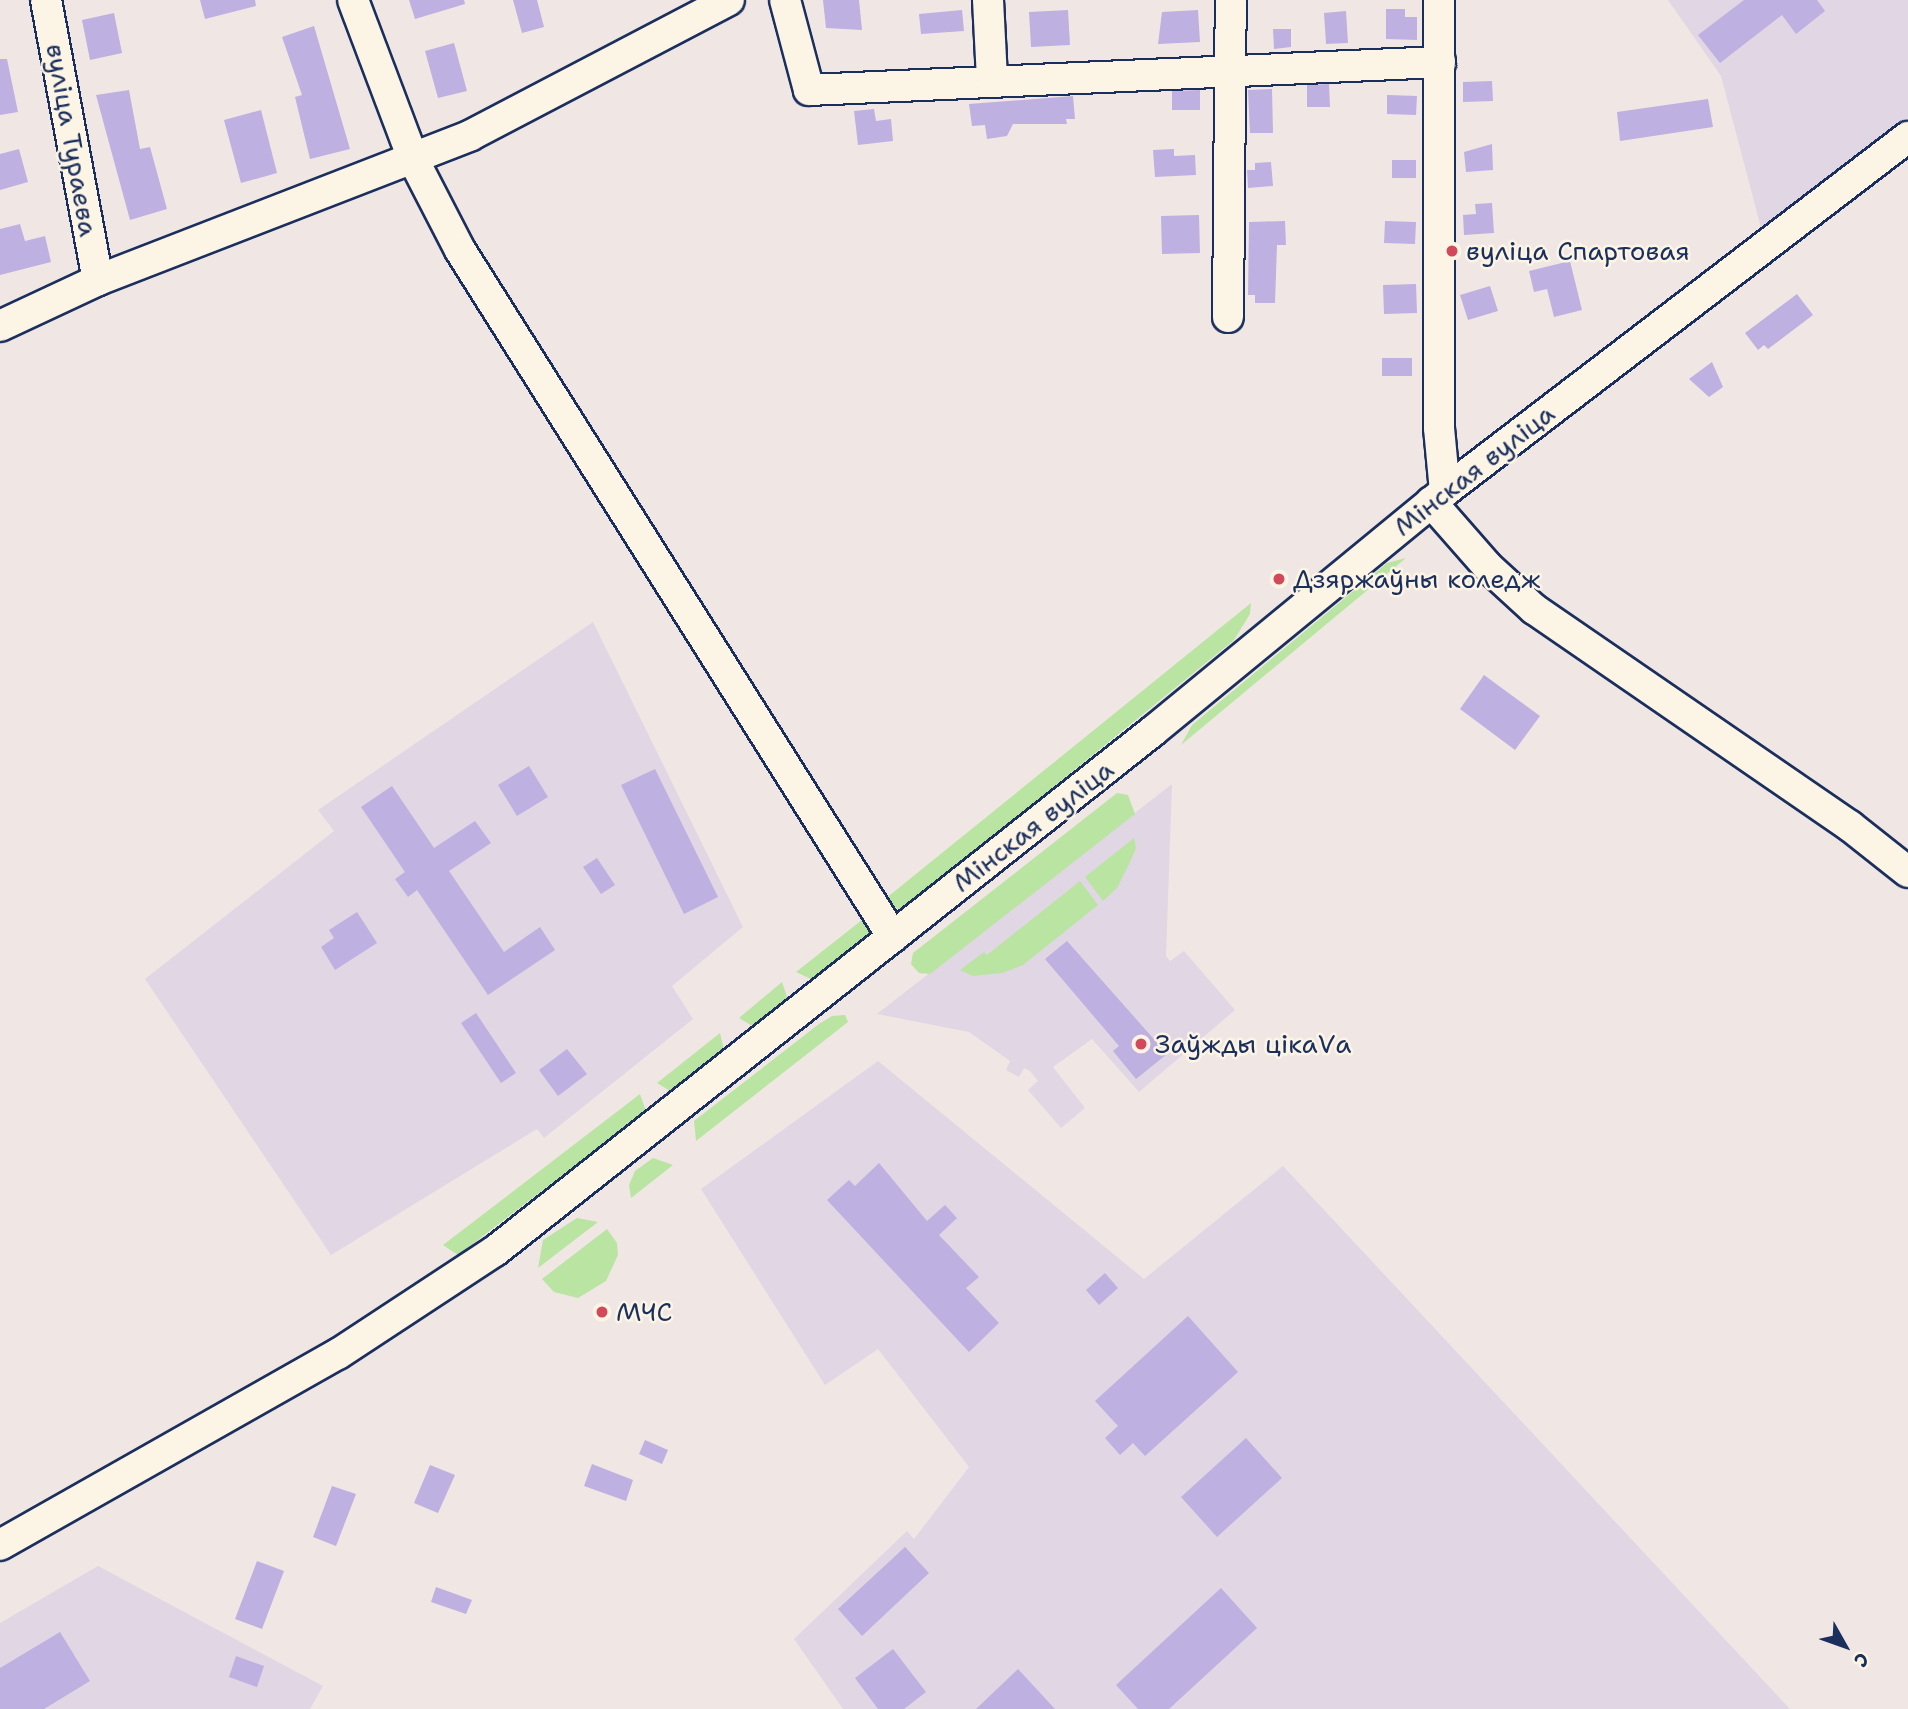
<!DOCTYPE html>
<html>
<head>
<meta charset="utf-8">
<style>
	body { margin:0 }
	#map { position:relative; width:1908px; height:1709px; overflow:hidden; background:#f0e7e4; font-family:"Shantell Sans",sans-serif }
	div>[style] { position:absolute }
	.built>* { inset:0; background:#e1d6e3 }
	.green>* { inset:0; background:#b9e4a2 }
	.building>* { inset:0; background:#beb0e0 }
	.roads { filter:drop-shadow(2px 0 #1b2f5e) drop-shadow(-2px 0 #1b2f5e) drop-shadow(0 2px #1b2f5e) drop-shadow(0 -2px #1b2f5e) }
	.minor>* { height:30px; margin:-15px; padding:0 15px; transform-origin:15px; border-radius:15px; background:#fcf5e5 }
	.dots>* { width:19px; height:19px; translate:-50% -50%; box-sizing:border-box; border:4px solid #fcf5e5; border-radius:50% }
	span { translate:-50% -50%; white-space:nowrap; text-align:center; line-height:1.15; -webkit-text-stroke:5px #fcf5e5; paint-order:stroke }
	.street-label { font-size:26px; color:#1b2f5e }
	.poi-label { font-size:26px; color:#1b2f5e }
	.left { translate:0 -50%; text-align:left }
	.north { position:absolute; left:1810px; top:1611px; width:70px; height:70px; -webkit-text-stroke:5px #fcf5e5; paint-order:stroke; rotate:130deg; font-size:19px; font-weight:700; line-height:28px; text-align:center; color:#1b2f5e }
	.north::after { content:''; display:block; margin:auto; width:24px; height:32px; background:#1b2f5e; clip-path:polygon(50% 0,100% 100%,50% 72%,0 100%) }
</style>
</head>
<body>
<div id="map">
	<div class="built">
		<i style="clip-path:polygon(1668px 0,1908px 0,1908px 118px,1761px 228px,1721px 76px)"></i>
		<i style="clip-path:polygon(593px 622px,743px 927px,672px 986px,693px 1019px,544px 1138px,537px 1129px,331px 1255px,145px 979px,334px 831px,318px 810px)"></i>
		<i style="clip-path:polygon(1172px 784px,1166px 956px,1170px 961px,1184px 951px,1235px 1010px,1139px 1092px,1092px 1039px,1053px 1067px,1085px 1108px,1061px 1128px,1028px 1090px,1038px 1081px,1030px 1071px,1024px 1068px,1019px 1077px,1006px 1070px,1010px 1061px,969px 1032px,877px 1014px)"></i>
		<i style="clip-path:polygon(878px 1061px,1144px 1279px,1283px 1166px,1790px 1709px,843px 1709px,794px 1639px,907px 1531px,914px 1539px,969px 1467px,878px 1349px,825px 1385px,701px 1189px)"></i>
		<i style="clip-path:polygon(98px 1566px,323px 1686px,310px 1709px,0 1709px,0 1623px)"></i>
	</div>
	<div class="green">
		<i style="clip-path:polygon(1406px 558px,1181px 745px,1192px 725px,1387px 563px)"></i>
		<i style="clip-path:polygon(1251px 603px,1250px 614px,1234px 640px,901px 911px,885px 899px)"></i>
		<i style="clip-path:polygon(1117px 793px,1128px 795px,1135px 814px,930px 974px,919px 973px,911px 964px,913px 953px)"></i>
		<i style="clip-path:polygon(1134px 838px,1136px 848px,1130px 862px,1117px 888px,1103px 901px,1085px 877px)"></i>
		<i style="clip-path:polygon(1080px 881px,1098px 905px,1023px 965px,1002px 973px,973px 976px,960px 970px,984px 952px,987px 955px)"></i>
		<i style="clip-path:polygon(867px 916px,872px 934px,813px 980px,796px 972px)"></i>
		<i style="clip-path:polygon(782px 982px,788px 1000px,754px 1027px,739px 1018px)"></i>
		<i style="clip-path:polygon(845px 1015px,848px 1022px,696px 1141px,694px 1121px,819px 1024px,832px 1016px)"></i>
		<i style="clip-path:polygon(720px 1033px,724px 1050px,672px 1092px,657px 1083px)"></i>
		<i style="clip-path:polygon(640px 1094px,646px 1111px,458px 1255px,443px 1245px)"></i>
		<i style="clip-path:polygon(653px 1158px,673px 1165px,631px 1198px,629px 1185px,635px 1171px)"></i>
		<i style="clip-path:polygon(577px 1218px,598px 1222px,538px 1268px,543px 1240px)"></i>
		<i style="clip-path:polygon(607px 1229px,617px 1243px,618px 1255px,606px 1281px,578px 1298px,554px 1292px,542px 1279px)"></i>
	</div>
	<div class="building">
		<i style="clip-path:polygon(200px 0,255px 0,256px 6px,205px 19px)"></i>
		<i style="clip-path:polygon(409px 0,464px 0,465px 4px,415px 19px)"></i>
		<i style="clip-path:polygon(513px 0,537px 0,544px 27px,522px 33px)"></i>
		<i style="clip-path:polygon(823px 0,859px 0,862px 30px,826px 28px)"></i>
		<i style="clip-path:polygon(1744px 0,1817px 0,1825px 11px,1796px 34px,1782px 15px,1720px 63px,1698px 35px)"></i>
		<i style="clip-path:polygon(1386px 9px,1405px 9px,1405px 17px,1417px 17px,1417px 40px,1386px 39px)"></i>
		<i style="clip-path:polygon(962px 10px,964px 31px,921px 34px,919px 14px)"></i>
		<i style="clip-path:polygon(1068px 10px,1070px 45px,1031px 47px,1029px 12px)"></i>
		<i style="clip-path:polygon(1198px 10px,1200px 42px,1158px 44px,1162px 12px)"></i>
		<i style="clip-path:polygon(1346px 11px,1348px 43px,1326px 44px,1324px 13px)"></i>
		<i style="clip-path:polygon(114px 13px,122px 53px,90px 60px,82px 20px)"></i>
		<i style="clip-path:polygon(314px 26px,350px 149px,310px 159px,295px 97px,302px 95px,282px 37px)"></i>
		<i style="clip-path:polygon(1273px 29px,1291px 29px,1291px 47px,1274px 49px)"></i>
		<i style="clip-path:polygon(454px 43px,467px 91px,438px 98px,425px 51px)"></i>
		<i style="clip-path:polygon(0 59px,7px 59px,18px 112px,0 115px)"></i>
		<i style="clip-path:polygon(1492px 81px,1493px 101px,1463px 102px,1463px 82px)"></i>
		<i style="clip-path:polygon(1329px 84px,1330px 107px,1307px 107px,1307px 85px)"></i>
		<i style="clip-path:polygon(1272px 89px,1273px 133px,1250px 133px,1248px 90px)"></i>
		<i style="clip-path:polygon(129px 90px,140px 149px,150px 147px,167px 209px,130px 220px,96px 95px)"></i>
		<i style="clip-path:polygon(1200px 90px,1200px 110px,1172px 110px,1172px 91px)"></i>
		<i style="clip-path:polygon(1387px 95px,1417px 96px,1416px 115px,1387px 114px)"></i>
		<i style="clip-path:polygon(1073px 96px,1075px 119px,1066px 119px,1067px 124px,1013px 124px,1007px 136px,987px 139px,985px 125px,972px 126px,969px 104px)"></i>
		<i style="clip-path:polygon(1708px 99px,1713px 127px,1620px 141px,1617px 112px)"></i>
		<i style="clip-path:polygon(874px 109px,876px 121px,891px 119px,893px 141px,858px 145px,854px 111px)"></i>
		<i style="clip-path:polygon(261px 110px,277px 173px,241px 183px,224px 120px)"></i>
		<i style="clip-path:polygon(1492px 144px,1493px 170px,1466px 172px,1464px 152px)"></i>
		<i style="clip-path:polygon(19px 149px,28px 182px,0 190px,0 154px)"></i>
		<i style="clip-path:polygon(1174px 149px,1174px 156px,1195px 155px,1196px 175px,1155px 177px,1153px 150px)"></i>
		<i style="clip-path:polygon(1392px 160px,1416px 160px,1416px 178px,1392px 178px)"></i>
		<i style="clip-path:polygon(1271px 162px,1273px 186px,1248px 188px,1247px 170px,1255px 170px,1255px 163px)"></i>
		<i style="clip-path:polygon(1492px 203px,1494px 233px,1464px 235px,1463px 215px,1476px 214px,1475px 204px)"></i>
		<i style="clip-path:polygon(1199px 215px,1200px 253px,1162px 254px,1161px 216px)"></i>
		<i style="clip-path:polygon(1285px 221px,1286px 245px,1277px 245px,1275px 303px,1255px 303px,1255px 295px,1248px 295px,1249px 222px)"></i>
		<i style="clip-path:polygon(1385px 221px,1416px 222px,1415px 244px,1384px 243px)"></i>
		<i style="clip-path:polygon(20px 224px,25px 241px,45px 236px,51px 262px,0 275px,0 229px)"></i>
		<i style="clip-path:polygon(1570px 261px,1582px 310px,1554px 317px,1547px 289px,1534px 292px,1529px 271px)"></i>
		<i style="clip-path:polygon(1416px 284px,1417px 313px,1384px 314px,1383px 285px)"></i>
		<i style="clip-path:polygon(1490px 286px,1498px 311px,1468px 320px,1460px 295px)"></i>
		<i style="clip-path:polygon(1797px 294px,1813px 315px,1768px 349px,1764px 345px,1758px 350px,1745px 333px)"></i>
		<i style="clip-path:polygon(1382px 358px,1412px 358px,1412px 376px,1382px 376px)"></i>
		<i style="clip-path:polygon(1712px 362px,1723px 387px,1709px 397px,1689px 379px)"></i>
		<i style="clip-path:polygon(1484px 675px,1540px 716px,1515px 750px,1460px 709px)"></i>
		<i style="clip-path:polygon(529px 766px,548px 797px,517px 816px,498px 785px)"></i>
		<i style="clip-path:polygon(655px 769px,718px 897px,684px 914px,621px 785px)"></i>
		<i style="clip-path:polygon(392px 786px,434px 848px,475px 821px,491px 843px,449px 871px,504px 952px,540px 927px,555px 950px,488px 995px,417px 890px,408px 897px,395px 879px,405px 872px,361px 807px)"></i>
		<i style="clip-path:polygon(597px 858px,615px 885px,601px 894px,583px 867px)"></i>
		<i style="clip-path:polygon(357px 912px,377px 943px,335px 970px,321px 947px,334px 938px,329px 930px)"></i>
		<i style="clip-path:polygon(1067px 941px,1167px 1054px,1136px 1079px,1113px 1051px,1119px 1046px,1045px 959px)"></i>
		<i style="clip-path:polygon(476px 1013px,516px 1073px,501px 1083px,461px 1023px)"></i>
		<i style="clip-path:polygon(567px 1049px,587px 1074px,558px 1096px,539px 1070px)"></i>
		<i style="clip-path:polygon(879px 1163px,927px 1221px,945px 1205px,957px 1218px,939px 1235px,979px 1277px,966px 1288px,999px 1323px,969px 1352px,827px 1200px,849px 1180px,855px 1186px)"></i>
		<i style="clip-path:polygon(1105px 1273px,1118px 1288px,1099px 1305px,1086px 1290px)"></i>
		<i style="clip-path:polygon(1188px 1316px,1238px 1372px,1145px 1456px,1133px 1443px,1120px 1455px,1105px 1438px,1118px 1426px,1095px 1401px)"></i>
		<i style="clip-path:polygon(1246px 1438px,1282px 1478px,1217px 1537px,1181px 1497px)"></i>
		<i style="clip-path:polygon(645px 1440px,668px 1450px,662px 1464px,639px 1454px)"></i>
		<i style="clip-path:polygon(592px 1464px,633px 1480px,626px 1501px,584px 1486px)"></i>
		<i style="clip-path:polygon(430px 1465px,455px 1475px,438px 1513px,414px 1503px)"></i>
		<i style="clip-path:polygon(332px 1486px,356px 1494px,336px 1546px,313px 1537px)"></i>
		<i style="clip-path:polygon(905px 1547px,929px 1573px,862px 1636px,838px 1609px)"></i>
		<i style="clip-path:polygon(257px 1561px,284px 1571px,262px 1629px,235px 1619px)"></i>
		<i style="clip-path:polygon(436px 1587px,472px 1600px,466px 1614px,431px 1602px)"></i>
		<i style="clip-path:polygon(1221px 1588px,1257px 1628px,1169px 1709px,1138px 1709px,1116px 1685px)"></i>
		<i style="clip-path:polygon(60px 1632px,90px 1681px,44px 1709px,0 1709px,0 1668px)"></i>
		<i style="clip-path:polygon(893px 1649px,926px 1692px,904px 1709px,878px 1709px,855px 1678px)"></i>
		<i style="clip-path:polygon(236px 1656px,264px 1666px,257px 1687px,229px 1677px)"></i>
		<i style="clip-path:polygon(1018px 1669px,1055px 1709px,976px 1709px)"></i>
	</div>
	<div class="roads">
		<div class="minor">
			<i style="left:46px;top:0;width:285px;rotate:79.5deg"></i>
			<i style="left:353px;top:0;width:170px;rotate:69.3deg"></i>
			<i style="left:413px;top:159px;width:102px;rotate:62.7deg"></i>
			<i style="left:460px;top:250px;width:812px;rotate:57.78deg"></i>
			<i style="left:785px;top:0;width:93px;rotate:75.1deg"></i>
			<i style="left:809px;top:90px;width:632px;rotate:-2.54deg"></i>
			<i style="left:988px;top:0;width:79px;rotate:87.1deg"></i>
			<i style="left:1439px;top:0;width:428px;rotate:90deg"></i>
			<i style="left:1439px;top:428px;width:63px;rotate:84.6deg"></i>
			<i style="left:1228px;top:317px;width:317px;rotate:-89.5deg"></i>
			<i style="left:0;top:326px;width:108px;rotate:-25.1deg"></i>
			<i style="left:98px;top:280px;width:400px;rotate:-21.2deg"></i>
			<i style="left:471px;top:135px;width:291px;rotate:-27.6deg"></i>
			<i style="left:1431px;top:502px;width:85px;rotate:48.8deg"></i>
			<i style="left:1487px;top:566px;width:64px;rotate:42.5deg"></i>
			<i style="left:1534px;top:609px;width:383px;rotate:34.5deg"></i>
			<i style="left:1850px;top:826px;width:74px;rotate:38.4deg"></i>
			<i style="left:0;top:1545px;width:388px;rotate:-29.5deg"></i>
			<i style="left:338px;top:1354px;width:188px;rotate:-33.3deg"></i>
			<i style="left:495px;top:1251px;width:839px;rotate:-38.32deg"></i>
			<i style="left:1153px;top:731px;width:378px;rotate:-39.4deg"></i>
			<i style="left:1445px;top:491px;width:583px;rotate:-37.4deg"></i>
		</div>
	</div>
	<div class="dots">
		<i style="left:1452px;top:251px;background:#d1495b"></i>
		<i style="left:1279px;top:579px;background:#d1495b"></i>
		<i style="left:1141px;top:1044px;background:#d1495b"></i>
		<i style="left:602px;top:1312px;background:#d1495b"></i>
	</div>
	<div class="street-label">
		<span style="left:72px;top:140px;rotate:80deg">вуліца Тураева</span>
		<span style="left:1474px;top:470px;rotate:-38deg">Мінская вуліца</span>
		<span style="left:1033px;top:826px;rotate:-38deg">Мінская вуліца</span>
	</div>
	<div class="poi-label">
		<span class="left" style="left:1466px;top:251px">вуліца Спартовая</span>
		<span class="left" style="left:1293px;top:579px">Дзяржаўны коледж</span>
		<span class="left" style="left:1155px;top:1044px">Заўжды цікаVа</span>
		<span class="left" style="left:616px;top:1312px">МЧС</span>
	</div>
	<div class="north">С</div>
</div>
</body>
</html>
